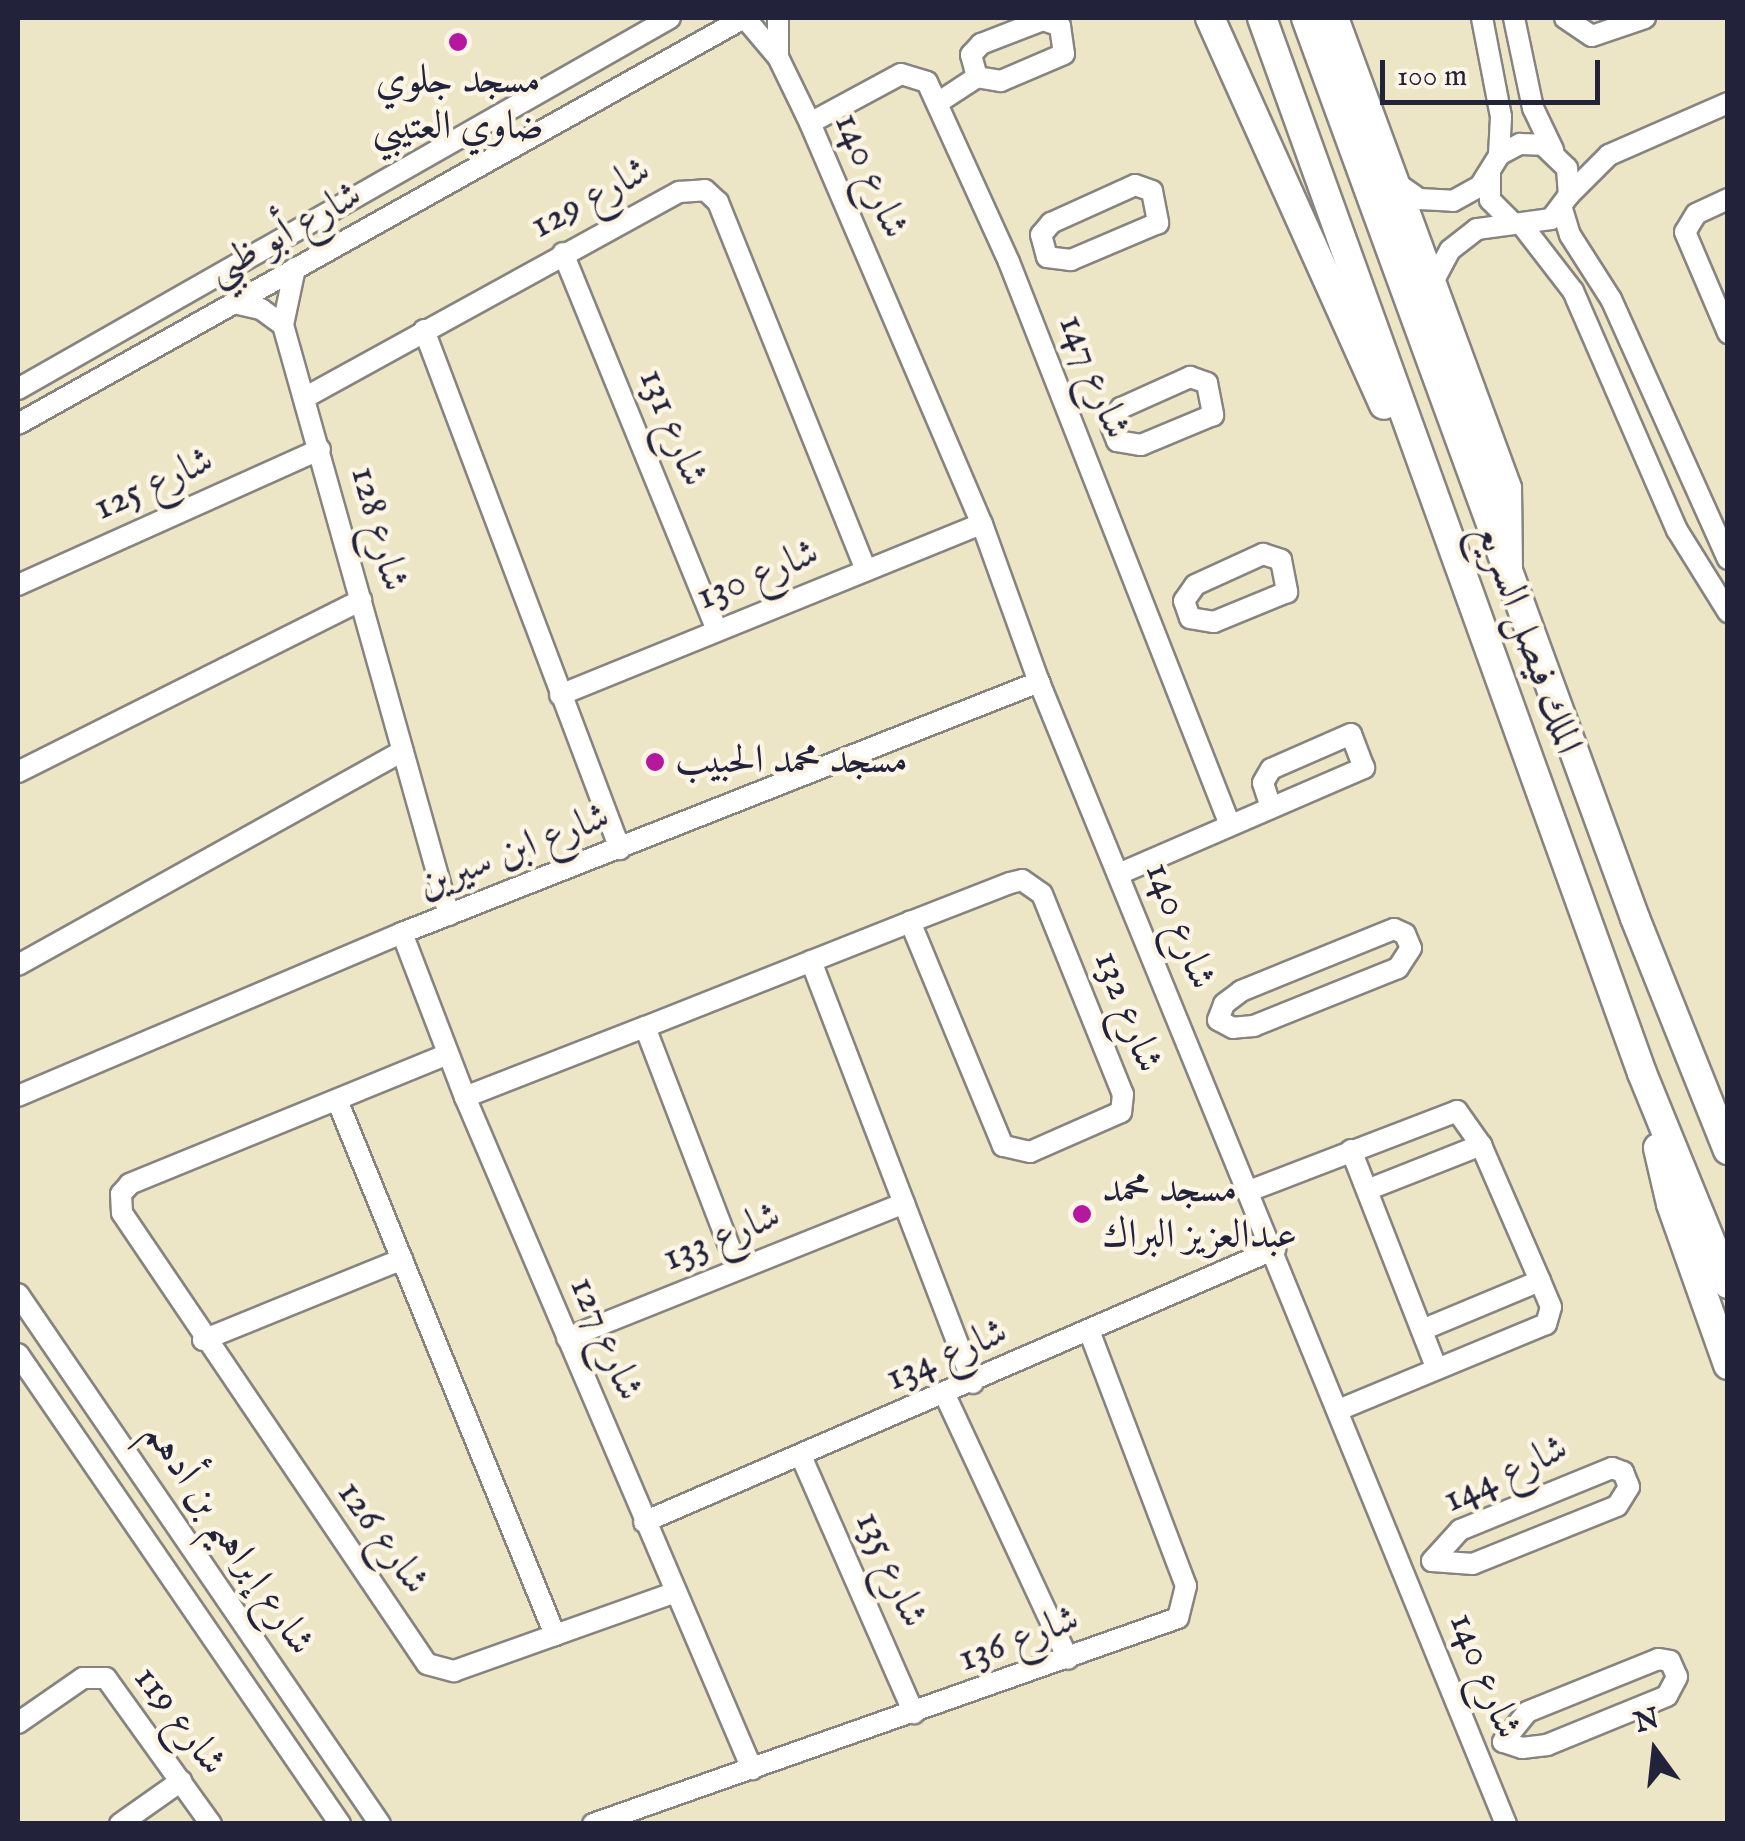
<!DOCTYPE html>
<html>
<head>
<meta charset="utf-8">
<style>
	body { margin:0 }
	#map { position:relative; width:1745px; height:1841px; overflow:hidden; background:#ece5c6; font-family:"IM FELL English",Amiri,serif }
	div>[style] { position:absolute }
	.roads { filter:drop-shadow(2px 0 #878480) drop-shadow(-2px 0 #878480) drop-shadow(0 2px #878480) drop-shadow(0 -2px #878480) }
	.minor>* { height:20px; margin:-10px; padding:0 10px; transform-origin:10px; border-radius:10px; background:#fff }
	.highway>* { height:28px; margin:-14px; padding:0 14px; transform-origin:14px; border-radius:14px; background:#fff }
	.dots>* { width:28px; height:28px; translate:-50% -50%; box-sizing:border-box; border:5px solid #fcf5e5; border-radius:50% }
	span { translate:-50% -50%; white-space:nowrap; text-align:center; line-height:1.15; -webkit-text-stroke:9px #fcf5e5; paint-order:stroke }
	.poi-label { font-size:40px; color:#22223b }
	.left { translate:0 -50%; text-align:left }
	.street-label { font-size:40px; color:#22223b }
	.frame { position:absolute; inset:0; border:20px solid #22223b; pointer-events:none }
	.north { position:absolute; left:1605px; top:1701px; width:100px; height:100px; -webkit-text-stroke:8px #fcf5e5; paint-order:stroke; rotate:345deg; font-size:28px; font-weight:700; line-height:40px; text-align:center; color:#22223b }
	.north::after { content:''; display:block; margin:auto; width:35px; height:45px; background:#22223b; clip-path:polygon(50% 0,100% 100%,50% 72%,0 100%) }
	.scale { position:absolute; left:1380px; top:60px; width:220px; height:45px; box-sizing:border-box; border:5px solid #22223b; border-top:0; padding-left:12px; font-size:30px; line-height:35px; white-space:nowrap; color:#22223b; -webkit-text-stroke:8px #fcf5e5; paint-order:stroke }
</style>
</head>
<body>
<div id="map">
	<div class="roads">
		<div class="minor">
			<i style="left:745px;top:18px;width:51px;rotate:49.8deg"></i>
			<i style="left:778px;top:57px;width:73px;rotate:64.1deg"></i>
			<i style="left:810px;top:123px;width:436px;rotate:66.8deg"></i>
			<i style="left:982px;top:524px;width:168px;rotate:70.2deg"></i>
			<i style="left:1039px;top:682px;width:1234px;rotate:67.76deg"></i>
			<i style="left:1482px;top:18px;width:101px;rotate:79.1deg"></i>
			<i style="left:1501px;top:117px;width:38px;rotate:93deg"></i>
			<i style="left:1514px;top:18px;width:92px;rotate:78.1deg"></i>
			<i style="left:1533px;top:108px;width:47px;rotate:64.5deg"></i>
			<i style="left:1565px;top:18px;width:32px;rotate:34deg"></i>
			<i style="left:1592px;top:36px;width:56px;rotate:-18.8deg"></i>
			<i style="left:1043px;top:20px;width:18px;rotate:19deg"></i>
			<i style="left:1060px;top:26px;width:28px;rotate:82deg"></i>
			<i style="left:1064px;top:54px;width:69px;rotate:156.8deg"></i>
			<i style="left:1001px;top:81px;width:24px;rotate:-171deg"></i>
			<i style="left:977px;top:77px;width:23px;rotate:-105deg"></i>
			<i style="left:971px;top:55px;width:15px;rotate:-48deg"></i>
			<i style="left:981px;top:44px;width:66px;rotate:-21.2deg"></i>
			<i style="left:778px;top:55px;width:37px;rotate:-90deg"></i>
			<i style="left:939px;top:102px;width:45px;rotate:-33.3deg"></i>
			<i style="left:810px;top:123px;width:103px;rotate:-28.3deg"></i>
			<i style="left:901px;top:74px;width:27px;rotate:17deg"></i>
			<i style="left:927px;top:82px;width:198px;rotate:65.5deg"></i>
			<i style="left:1009px;top:262px;width:605px;rotate:68.57deg"></i>
			<i style="left:1490px;top:172px;width:28px;rotate:90deg"></i>
			<i style="left:1490px;top:200px;width:30px;rotate:45deg"></i>
			<i style="left:1135px;top:185px;width:18px;rotate:19deg"></i>
			<i style="left:1152px;top:191px;width:33px;rotate:79deg"></i>
			<i style="left:1158px;top:223px;width:95px;rotate:157deg"></i>
			<i style="left:1071px;top:260px;width:24px;rotate:-173deg"></i>
			<i style="left:1047px;top:257px;width:23px;rotate:-105deg"></i>
			<i style="left:1041px;top:235px;width:16px;rotate:-50deg"></i>
			<i style="left:1051px;top:223px;width:92px;rotate:-24.3deg"></i>
			<i style="left:1399px;top:185px;width:24px;rotate:35deg"></i>
			<i style="left:1419px;top:199px;width:34px;rotate:3deg"></i>
			<i style="left:1453px;top:201px;width:31px;rotate:-29deg"></i>
			<i style="left:1480px;top:186px;width:36px;rotate:-58deg"></i>
			<i style="left:1499px;top:155px;width:24px;rotate:-28deg"></i>
			<i style="left:1520px;top:144px;width:23px;rotate:2deg"></i>
			<i style="left:1543px;top:145px;width:33px;rotate:44deg"></i>
			<i style="left:1567px;top:168px;width:27px;rotate:86deg"></i>
			<i style="left:1569px;top:195px;width:30px;rotate:127deg"></i>
			<i style="left:1551px;top:219px;width:75px;rotate:172.3deg"></i>
			<i style="left:1477px;top:229px;width:34px;rotate:142deg"></i>
			<i style="left:1450px;top:250px;width:34px;rotate:118deg"></i>
			<i style="left:1569px;top:195px;width:57px;rotate:-45deg"></i>
			<i style="left:1609px;top:155px;width:130px;rotate:-23.6deg"></i>
			<i style="left:1728px;top:199px;width:35px;rotate:155deg"></i>
			<i style="left:1696px;top:214px;width:21px;rotate:121deg"></i>
			<i style="left:1685px;top:232px;width:110px;rotate:66.9deg"></i>
			<i style="left:1562px;top:209px;width:27px;rotate:73deg"></i>
			<i style="left:1570px;top:235px;width:76px;rotate:57.4deg"></i>
			<i style="left:1611px;top:299px;width:285px;rotate:65.8deg"></i>
			<i style="left:1522px;top:225px;width:83px;rotate:52.3deg"></i>
			<i style="left:1573px;top:291px;width:261px;rotate:66.5deg"></i>
			<i style="left:1677px;top:530px;width:97px;rotate:58.1deg"></i>
			<i style="left:563px;top:253px;width:407px;rotate:67.8deg"></i>
			<i style="left:295px;top:268px;width:58px;rotate:101.9deg"></i>
			<i style="left:283px;top:325px;width:613px;rotate:74.29deg"></i>
			<i style="left:234px;top:303px;width:28px;rotate:13deg"></i>
			<i style="left:261px;top:309px;width:27px;rotate:36deg"></i>
			<i style="left:424px;top:330px;width:555px;rotate:69.31deg"></i>
			<i style="left:1190px;top:377px;width:18px;rotate:19deg"></i>
			<i style="left:1207px;top:383px;width:33px;rotate:79deg"></i>
			<i style="left:1213px;top:415px;width:78px;rotate:157.4deg"></i>
			<i style="left:1141px;top:445px;width:24px;rotate:-171deg"></i>
			<i style="left:1117px;top:441px;width:17px;rotate:-111deg"></i>
			<i style="left:1111px;top:425px;width:20px;rotate:-60deg"></i>
			<i style="left:1121px;top:408px;width:76px;rotate:-24.2deg"></i>
			<i style="left:18px;top:389px;width:750px;rotate:-29.64deg"></i>
			<i style="left:306px;top:397px;width:426px;rotate:-28.8deg"></i>
			<i style="left:679px;top:192px;width:26px;rotate:-4deg"></i>
			<i style="left:705px;top:190px;width:18px;rotate:43deg"></i>
			<i style="left:718px;top:202px;width:397px;rotate:68.1deg"></i>
			<i style="left:18px;top:424px;width:832px;rotate:-29.22deg"></i>
			<i style="left:1263px;top:554px;width:19px;rotate:18deg"></i>
			<i style="left:1281px;top:560px;width:33px;rotate:79deg"></i>
			<i style="left:1287px;top:592px;width:79px;rotate:157.7deg"></i>
			<i style="left:1214px;top:622px;width:24px;rotate:-171deg"></i>
			<i style="left:1190px;top:618px;width:18px;rotate:-109deg"></i>
			<i style="left:1184px;top:601px;width:19px;rotate:-55deg"></i>
			<i style="left:1195px;top:585px;width:75px;rotate:-24.5deg"></i>
			<i style="left:18px;top:585px;width:331px;rotate:-24.2deg"></i>
			<i style="left:560px;top:695px;width:455px;rotate:-22.1deg"></i>
			<i style="left:18px;top:772px;width:384px;rotate:-26.6deg"></i>
			<i style="left:1121px;top:873px;width:265px;rotate:-23.4deg"></i>
			<i style="left:1364px;top:768px;width:36px;rotate:-111deg"></i>
			<i style="left:1351px;top:734px;width:87px;rotate:156.4deg"></i>
			<i style="left:1271px;top:769px;width:16px;rotate:120deg"></i>
			<i style="left:1263px;top:783px;width:26px;rotate:72deg"></i>
			<i style="left:1394px;top:929px;width:12px;rotate:24deg"></i>
			<i style="left:1405px;top:934px;width:15px;rotate:67deg"></i>
			<i style="left:1411px;top:948px;width:24px;rotate:123deg"></i>
			<i style="left:1398px;top:968px;width:155px;rotate:158.1deg"></i>
			<i style="left:1254px;top:1026px;width:21px;rotate:175deg"></i>
			<i style="left:1233px;top:1028px;width:17px;rotate:-152deg"></i>
			<i style="left:1218px;top:1020px;width:17px;rotate:-69deg"></i>
			<i style="left:1224px;top:1004px;width:21px;rotate:-37deg"></i>
			<i style="left:1241px;top:991px;width:165px;rotate:-22.1deg"></i>
			<i style="left:402px;top:933px;width:176px;rotate:69deg"></i>
			<i style="left:465px;top:1097px;width:731px;rotate:66.87deg"></i>
			<i style="left:811px;top:961px;width:452px;rotate:69deg"></i>
			<i style="left:18px;top:965px;width:440px;rotate:-29.1deg"></i>
			<i style="left:645px;top:1027px;width:259px;rotate:69deg"></i>
			<i style="left:448px;top:1054px;width:344px;rotate:157.8deg"></i>
			<i style="left:130px;top:1184px;width:13px;rotate:132deg"></i>
			<i style="left:121px;top:1194px;width:19px;rotate:87deg"></i>
			<i style="left:122px;top:1213px;width:544px;rotate:55.93deg"></i>
			<i style="left:427px;top:1664px;width:28px;rotate:15deg"></i>
			<i style="left:454px;top:1671px;width:232px;rotate:-19.6deg"></i>
			<i style="left:18px;top:1096px;width:417px;rotate:-23deg"></i>
			<i style="left:402px;top:933px;width:685px;rotate:-21.51deg"></i>
			<i style="left:465px;top:1097px;width:193px;rotate:-21.3deg"></i>
			<i style="left:645px;top:1027px;width:285px;rotate:-21.6deg"></i>
			<i style="left:910px;top:922px;width:107px;rotate:-21.3deg"></i>
			<i style="left:1010px;top:883px;width:12px;rotate:-14deg"></i>
			<i style="left:1022px;top:880px;width:24px;rotate:35deg"></i>
			<i style="left:1042px;top:894px;width:216px;rotate:68deg"></i>
			<i style="left:1123px;top:1094px;width:18px;rotate:96deg"></i>
			<i style="left:1121px;top:1112px;width:99px;rotate:156.3deg"></i>
			<i style="left:1030px;top:1152px;width:28px;rotate:-167deg"></i>
			<i style="left:1003px;top:1146px;width:243px;rotate:-112.5deg"></i>
			<i style="left:337px;top:1100px;width:578px;rotate:67.83deg"></i>
			<i style="left:1351px;top:1150px;width:235px;rotate:68.6deg"></i>
			<i style="left:1367px;top:1190px;width:123px;rotate:-21.5deg"></i>
			<i style="left:1249px;top:1191px;width:223px;rotate:-21deg"></i>
			<i style="left:1457px;top:1111px;width:42px;rotate:54.8deg"></i>
			<i style="left:1481px;top:1145px;width:148px;rotate:66.5deg"></i>
			<i style="left:1540px;top:1281px;width:28px;rotate:67deg"></i>
			<i style="left:1551px;top:1307px;width:18px;rotate:106deg"></i>
			<i style="left:1546px;top:1324px;width:222px;rotate:157.5deg"></i>
			<i style="left:18px;top:1294px;width:642px;rotate:55.67deg"></i>
			<i style="left:1422px;top:1330px;width:128px;rotate:-22.6deg"></i>
			<i style="left:567px;top:1338px;width:363px;rotate:-21.8deg"></i>
			<i style="left:203px;top:1340px;width:215px;rotate:-22.1deg"></i>
			<i style="left:18px;top:1354px;width:570px;rotate:55.58deg"></i>
			<i style="left:945px;top:1395px;width:291px;rotate:65deg"></i>
			<i style="left:801px;top:1456px;width:281px;rotate:66.3deg"></i>
			<i style="left:1612px;top:1468px;width:12px;rotate:20deg"></i>
			<i style="left:1623px;top:1472px;width:16px;rotate:68deg"></i>
			<i style="left:1629px;top:1487px;width:22px;rotate:122deg"></i>
			<i style="left:1617px;top:1506px;width:155px;rotate:158.1deg"></i>
			<i style="left:1473px;top:1564px;width:41px;rotate:-175.8deg"></i>
			<i style="left:1432px;top:1561px;width:42px;rotate:-47.9deg"></i>
			<i style="left:1460px;top:1530px;width:164px;rotate:-22.2deg"></i>
			<i style="left:644px;top:1522px;width:688px;rotate:-23.4deg"></i>
			<i style="left:1658px;top:1659px;width:12px;rotate:9deg"></i>
			<i style="left:1670px;top:1661px;width:17px;rotate:66deg"></i>
			<i style="left:1677px;top:1677px;width:21px;rotate:118deg"></i>
			<i style="left:1667px;top:1696px;width:130px;rotate:157.8deg"></i>
			<i style="left:1547px;top:1745px;width:25px;rotate:173deg"></i>
			<i style="left:1522px;top:1748px;width:20px;rotate:-162deg"></i>
			<i style="left:1503px;top:1742px;width:38px;rotate:-51deg"></i>
			<i style="left:1527px;top:1712px;width:141px;rotate:-22deg"></i>
			<i style="left:18px;top:1723px;width:79px;rotate:-34.7deg"></i>
			<i style="left:83px;top:1678px;width:23px"></i>
			<i style="left:106px;top:1678px;width:180px;rotate:54.3deg"></i>
			<i style="left:120px;top:1824px;width:75px;rotate:-35.2deg"></i>
			<i style="left:593px;top:1824px;width:620px;rotate:-19.4deg"></i>
			<i style="left:1178px;top:1618px;width:33px;rotate:-76deg"></i>
			<i style="left:1186px;top:1586px;width:271px;rotate:-110.8deg"></i>
		</div>
		<div class="highway">
			<i style="left:1210px;top:18px;width:424px;rotate:65.8deg"></i>
			<i style="left:1262px;top:18px;width:1121px;rotate:70.19deg"></i>
			<i style="left:1642px;top:1073px;width:228px;rotate:67.8deg"></i>
			<i style="left:1306px;top:18px;width:958px;rotate:69.92deg"></i>
			<i style="left:1635px;top:918px;width:250px;rotate:68.2deg"></i>
			<i style="left:1334px;top:18px;width:501px;rotate:69.79deg"></i>
			<i style="left:1507px;top:488px;width:79px;rotate:89.3deg"></i>
			<i style="left:1658px;top:1148px;width:57px;rotate:76.9deg"></i>
			<i style="left:1671px;top:1204px;width:171px;rotate:70.5deg"></i>
		</div>
	</div>
	<div class="dots">
		<i style="left:458px;top:42px;background:#b5179e"></i>
		<i style="left:655px;top:762px;background:#b5179e"></i>
		<i style="left:1082px;top:1214px;background:#b5179e"></i>
	</div>
	<div class="poi-label">
		<span style="left:458px;top:105px">مسجد جلوي<br>ضاوي العتيبي</span>
		<span class="left" style="left:675px;top:762px">مسجد محمد الحبيب</span>
		<span class="left" style="left:1102px;top:1214px">مسجد محمد<br>عبدالعزيز البراك</span>
	</div>
	<div class="street-label">
		<span style="left:870px;top:176px;rotate:67deg">شارع 140</span>
		<span style="left:591px;top:199px;rotate:-28deg">شارع 129</span>
		<span style="left:285px;top:234px;rotate:-29deg">شارع أبو ظبي</span>
		<span style="left:1093px;top:377px;rotate:68deg">شارع 147</span>
		<span style="left:672px;top:428px;rotate:68deg">شارع 131</span>
		<span style="left:154px;top:485px;rotate:-24deg">شارع 125</span>
		<span style="left:378px;top:529px;rotate:75deg">شارع 128</span>
		<span style="left:758px;top:576px;rotate:-22deg">شارع 130</span>
		<span style="left:1527px;top:639px;rotate:70deg">الملك فيصل السريع</span>
		<span style="left:514px;top:852px;rotate:-21deg">شارع ابن سيرين</span>
		<span style="left:1179px;top:926px;rotate:69deg">شارع 140</span>
		<span style="left:1127px;top:1012px;rotate:69deg">شارع 132</span>
		<span style="left:722px;top:1238px;rotate:-22deg">شارع 133</span>
		<span style="left:605px;top:1339px;rotate:67deg">شارع 127</span>
		<span style="left:947px;top:1356px;rotate:-23deg">شارع 134</span>
		<span style="left:1506px;top:1475px;rotate:-25deg">شارع 144</span>
		<span style="left:382px;top:1538px;rotate:55deg">شارع 126</span>
		<span style="left:228px;top:1539px;rotate:56deg">شارع إبراهيم بن أدهم</span>
		<span style="left:890px;top:1570px;rotate:66deg">شارع 135</span>
		<span style="left:1019px;top:1640px;rotate:-20deg">شارع 136</span>
		<span style="left:1484px;top:1676px;rotate:68deg">شارع 140</span>
		<span style="left:179px;top:1721px;rotate:53deg">شارع 119</span>
	</div>
	<div class="frame"></div>
	<div class="north">N</div>
	<div class="scale">100 m</div>
</div>
</body>
</html>
